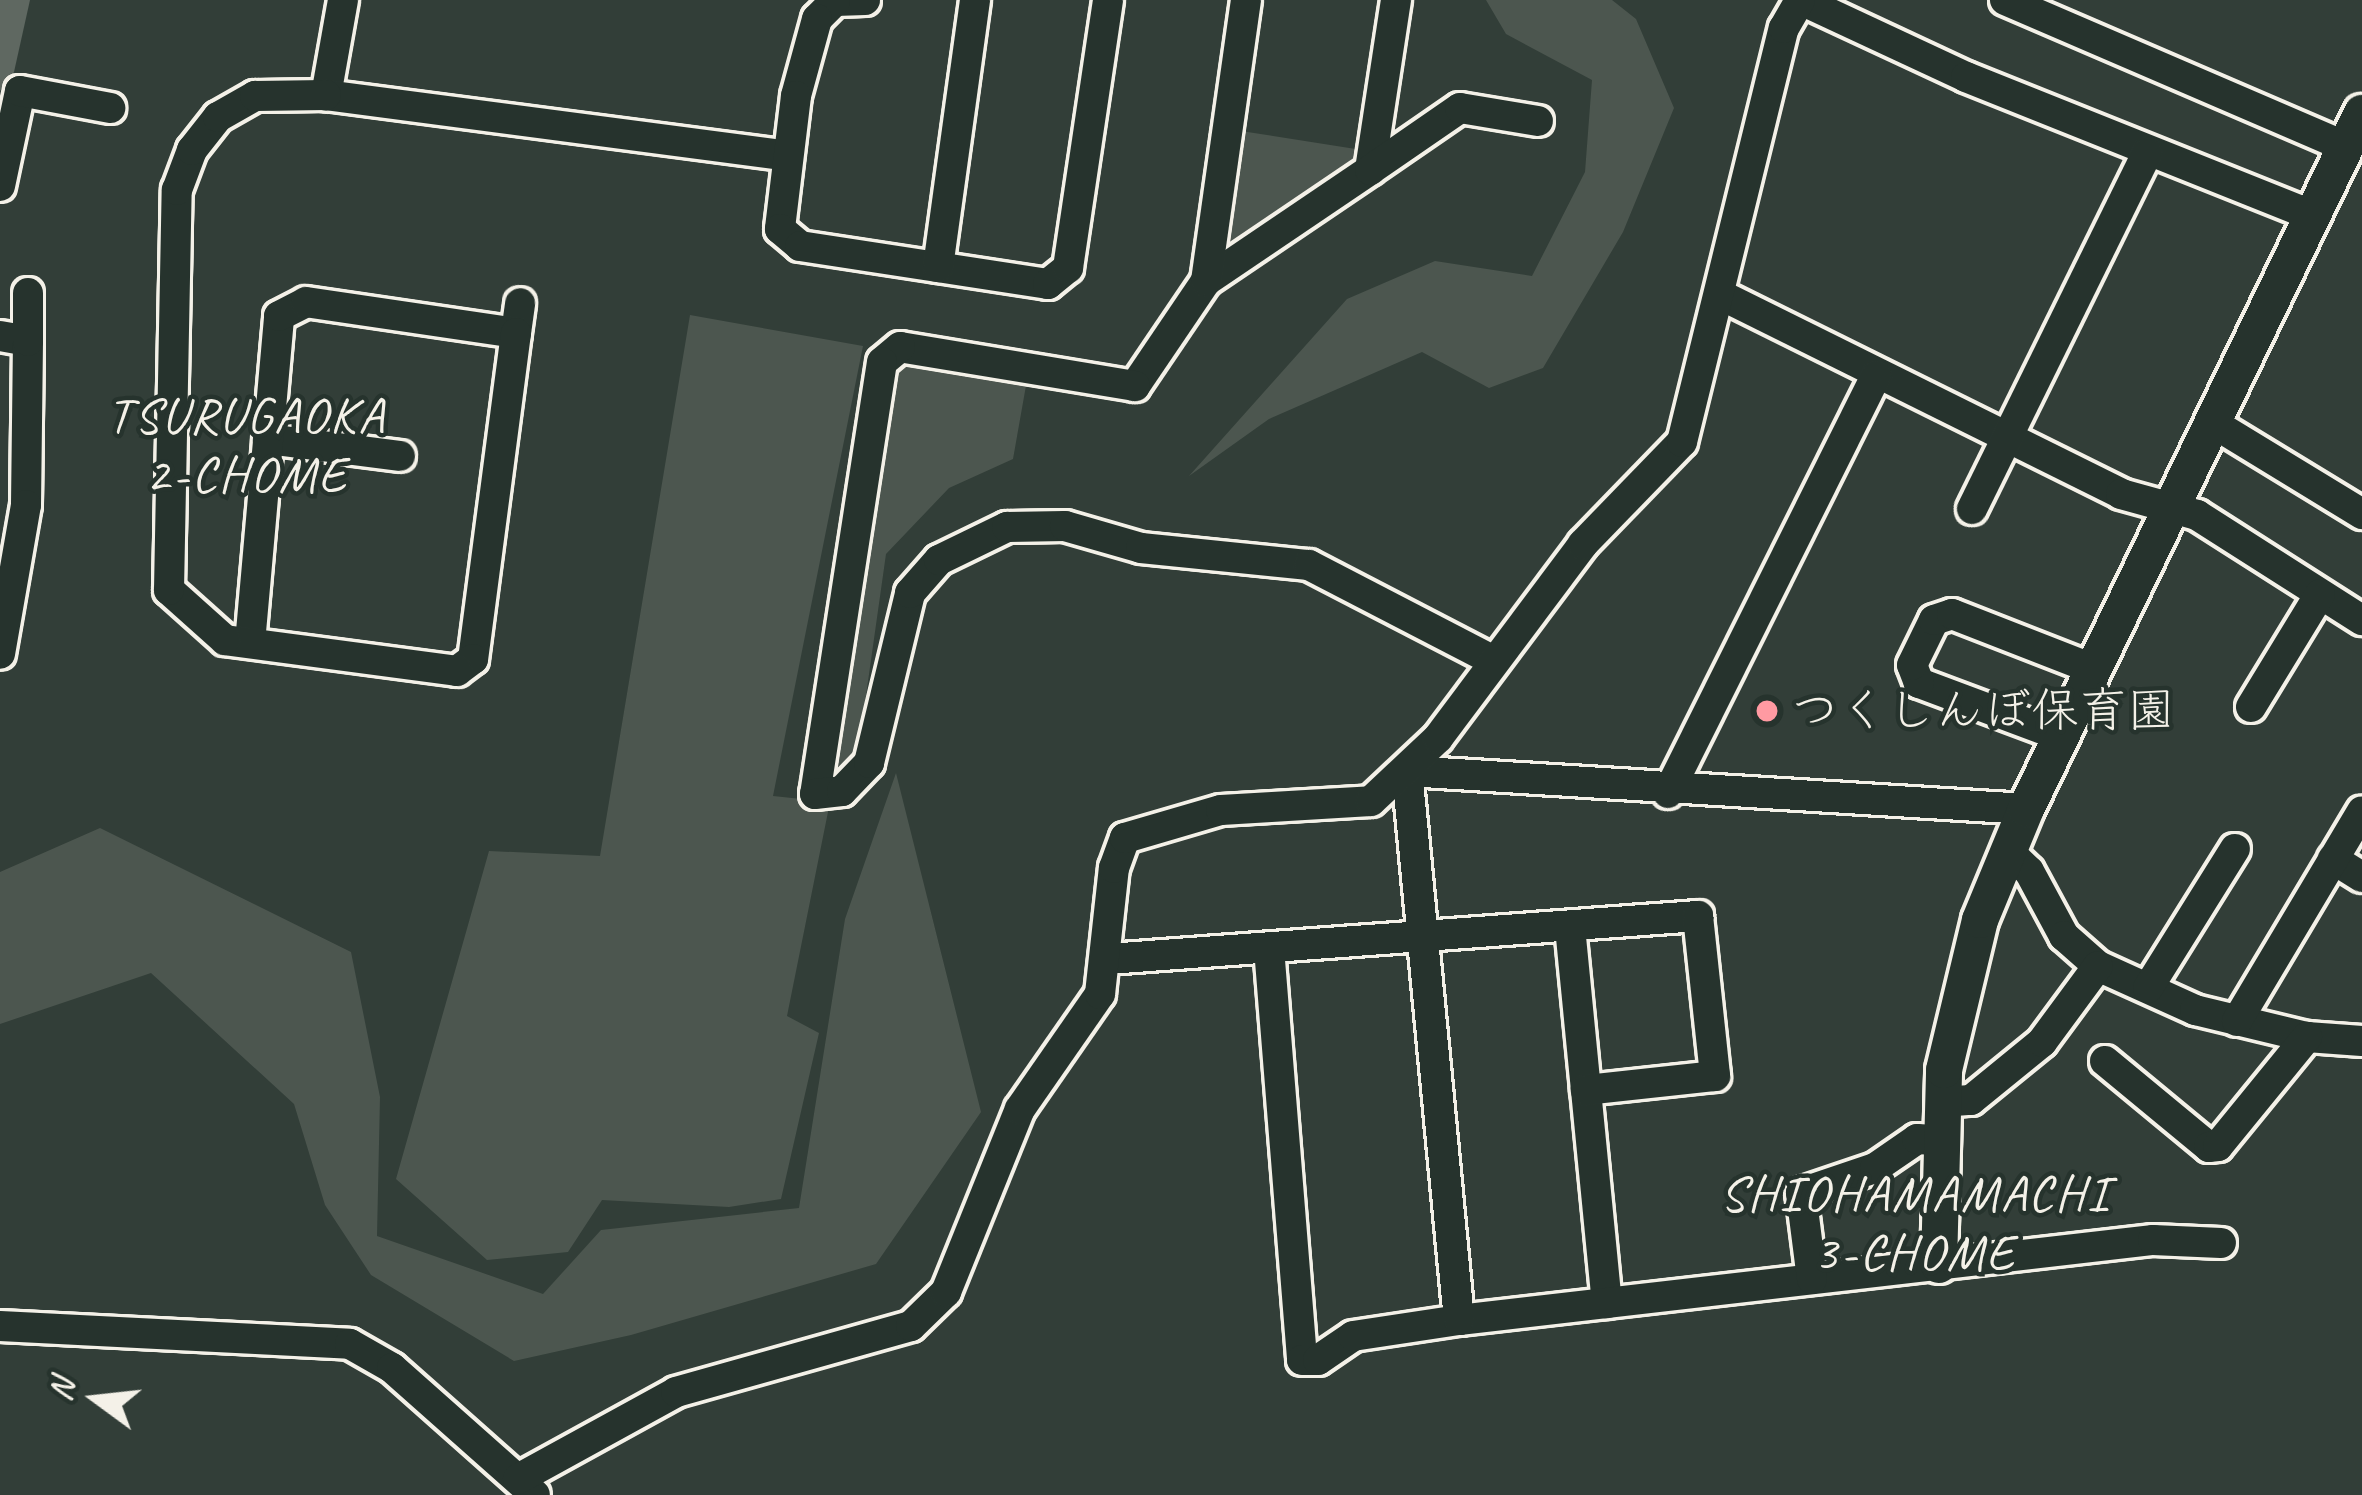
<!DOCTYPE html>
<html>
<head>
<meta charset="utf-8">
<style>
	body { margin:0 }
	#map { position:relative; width:2362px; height:1495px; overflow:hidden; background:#323e38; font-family:Caveat,"Klee One",sans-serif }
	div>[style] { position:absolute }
	.green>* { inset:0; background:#4c564f }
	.building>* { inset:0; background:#5f6861 }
	.roads { filter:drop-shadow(3px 0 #f4f1e8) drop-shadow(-3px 0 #f4f1e8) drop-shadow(0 3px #f4f1e8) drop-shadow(0 -3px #f4f1e8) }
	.minor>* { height:30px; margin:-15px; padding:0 15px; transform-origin:15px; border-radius:15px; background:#26332d }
	.tertiary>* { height:36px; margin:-18px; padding:0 18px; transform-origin:18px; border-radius:18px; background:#26332d }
	.dots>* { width:33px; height:33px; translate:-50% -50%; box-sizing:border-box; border:6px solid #26332d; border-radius:50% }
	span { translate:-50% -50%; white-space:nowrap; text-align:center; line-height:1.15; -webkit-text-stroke:9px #26332d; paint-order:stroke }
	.poi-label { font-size:48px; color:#f4f1e8 }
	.left { translate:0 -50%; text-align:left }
	.neighbourhood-label { font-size:51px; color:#f4f1e8; letter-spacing:3px }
	.north { position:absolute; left:36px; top:1339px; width:120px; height:120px; -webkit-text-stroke:9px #26332d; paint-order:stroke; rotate:285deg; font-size:33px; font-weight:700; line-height:48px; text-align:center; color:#f4f1e8 }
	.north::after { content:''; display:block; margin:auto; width:42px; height:54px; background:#f4f1e8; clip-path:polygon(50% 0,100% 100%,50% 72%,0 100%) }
</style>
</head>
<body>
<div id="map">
	<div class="green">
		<i style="clip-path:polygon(1486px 0,1612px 0,1636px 19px,1674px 108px,1623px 232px,1543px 368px,1489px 388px,1422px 352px,1269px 419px,1189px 476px,1347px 299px,1435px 261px,1532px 276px,1585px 172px,1592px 80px,1506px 34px)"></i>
		<i style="clip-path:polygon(1241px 131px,1362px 150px,1360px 161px,1230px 250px,1223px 245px)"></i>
		<i style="clip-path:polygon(690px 315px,863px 346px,773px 796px,830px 802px,787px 1016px,819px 1033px,781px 1199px,729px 1207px,602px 1200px,568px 1252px,487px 1260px,396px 1179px,489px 851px,600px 856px)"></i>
		<i style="clip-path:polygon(904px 360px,1027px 380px,1013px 459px,949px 488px,886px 554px,857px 759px,837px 782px,826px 780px,889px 372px)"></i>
		<i style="clip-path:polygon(896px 773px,981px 1112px,876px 1264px,631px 1335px,514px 1361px,371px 1275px,325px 1205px,294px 1104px,151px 973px,0 1024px,0 872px,100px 828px,351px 952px,380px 1097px,377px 1236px,543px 1294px,601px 1230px,799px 1208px,845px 919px)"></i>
	</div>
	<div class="building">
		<i style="clip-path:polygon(0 0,30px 0,14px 72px,0 91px)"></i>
	</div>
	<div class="roads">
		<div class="minor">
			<i style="left:343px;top:0;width:97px;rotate:100.1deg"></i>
			<i style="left:326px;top:95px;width:465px;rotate:7.5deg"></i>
			<i style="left:865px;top:0;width:30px;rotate:178deg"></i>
			<i style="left:835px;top:1px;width:25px;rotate:135deg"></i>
			<i style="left:817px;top:19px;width:80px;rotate:105.3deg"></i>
			<i style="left:796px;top:96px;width:134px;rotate:96.9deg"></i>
			<i style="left:780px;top:229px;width:26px;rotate:40deg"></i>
			<i style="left:800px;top:246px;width:251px;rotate:8.7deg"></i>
			<i style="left:1048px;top:284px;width:26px;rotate:-39deg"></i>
			<i style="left:1068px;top:268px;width:271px;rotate:-81.5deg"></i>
			<i style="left:1396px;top:0;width:172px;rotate:98.7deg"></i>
			<i style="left:1370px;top:170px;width:198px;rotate:145.9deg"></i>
			<i style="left:1206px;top:281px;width:127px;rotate:124.1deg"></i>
			<i style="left:1135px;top:386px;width:238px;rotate:-170.6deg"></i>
			<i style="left:900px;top:347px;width:23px;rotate:140deg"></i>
			<i style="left:882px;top:362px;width:437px;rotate:98.8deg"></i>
			<i style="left:815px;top:794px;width:27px;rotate:-6deg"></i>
			<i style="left:842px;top:791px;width:39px;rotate:-46deg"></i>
			<i style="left:869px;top:763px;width:175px;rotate:-76.4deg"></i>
			<i style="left:910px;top:593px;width:44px;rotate:-48.7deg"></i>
			<i style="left:939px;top:560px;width:76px;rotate:-25.9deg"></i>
			<i style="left:1007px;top:527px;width:58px;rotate:-1deg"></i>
			<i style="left:1065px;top:526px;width:79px;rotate:16.1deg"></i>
			<i style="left:1141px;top:548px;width:169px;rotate:5.8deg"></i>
			<i style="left:1309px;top:565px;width:206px;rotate:27.4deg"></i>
			<i style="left:1801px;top:0;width:182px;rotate:25deg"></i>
			<i style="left:1966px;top:77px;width:375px;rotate:21.8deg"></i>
			<i style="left:2005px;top:0;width:371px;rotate:23.3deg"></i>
			<i style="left:1370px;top:170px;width:109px;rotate:-34.6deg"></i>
			<i style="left:1460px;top:108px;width:79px;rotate:9.5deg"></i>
			<i style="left:0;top:186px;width:97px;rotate:-78.1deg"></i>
			<i style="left:20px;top:91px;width:92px;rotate:10.7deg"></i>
			<i style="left:938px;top:267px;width:270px;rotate:-82.1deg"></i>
			<i style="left:1206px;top:281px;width:284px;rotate:-81.9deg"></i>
			<i style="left:1723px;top:296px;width:445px;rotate:26.4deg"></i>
			<i style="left:2121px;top:494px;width:79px;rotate:15.4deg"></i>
			<i style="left:2197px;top:515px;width:196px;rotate:32.5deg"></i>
			<i style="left:516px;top:333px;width:30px;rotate:-82deg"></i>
			<i style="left:0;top:336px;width:28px;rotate:10deg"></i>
			<i style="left:28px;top:341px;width:164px;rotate:90.7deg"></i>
			<i style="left:26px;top:505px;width:151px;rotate:99.9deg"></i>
			<i style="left:28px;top:341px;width:48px;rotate:-90deg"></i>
			<i style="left:2213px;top:423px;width:175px;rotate:31.4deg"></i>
			<i style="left:268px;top:439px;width:133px;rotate:7.3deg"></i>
			<i style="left:1972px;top:509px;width:397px;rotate:-63.8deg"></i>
			<i style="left:250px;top:643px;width:328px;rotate:-84.9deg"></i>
			<i style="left:279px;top:316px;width:30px;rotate:-27deg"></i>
			<i style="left:306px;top:302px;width:212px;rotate:8.4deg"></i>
			<i style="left:516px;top:333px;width:329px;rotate:97.5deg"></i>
			<i style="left:473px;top:659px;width:20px;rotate:143deg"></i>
			<i style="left:457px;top:671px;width:234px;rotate:-172.4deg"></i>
			<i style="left:225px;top:640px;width:75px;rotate:-138.2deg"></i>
			<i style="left:169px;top:590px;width:400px;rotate:-88.9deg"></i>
			<i style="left:177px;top:190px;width:43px;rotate:-69.4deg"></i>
			<i style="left:192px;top:150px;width:42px;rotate:-51.8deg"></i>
			<i style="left:218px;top:117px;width:43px;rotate:-29.6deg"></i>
			<i style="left:255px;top:96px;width:71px;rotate:-0.8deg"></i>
			<i style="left:2251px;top:707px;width:132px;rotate:-58.6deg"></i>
			<i style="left:2061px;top:736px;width:152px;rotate:-159.5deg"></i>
			<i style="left:1919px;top:683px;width:19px;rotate:-111deg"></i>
			<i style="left:1912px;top:665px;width:50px;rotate:-63.9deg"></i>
			<i style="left:1934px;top:620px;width:19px;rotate:-18deg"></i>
			<i style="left:1952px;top:614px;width:151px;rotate:21.3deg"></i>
			<i style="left:1668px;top:793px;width:467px;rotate:-63.5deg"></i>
			<i style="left:2007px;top:850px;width:30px;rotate:44deg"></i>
			<i style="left:2029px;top:871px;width:74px;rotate:61.7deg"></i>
			<i style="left:2064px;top:936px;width:45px;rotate:41.4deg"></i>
			<i style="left:2098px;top:966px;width:107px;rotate:24.4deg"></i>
			<i style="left:2195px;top:1010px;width:115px;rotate:13.6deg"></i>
			<i style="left:2307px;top:1037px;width:55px;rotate:4.2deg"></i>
			<i style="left:2333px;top:859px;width:34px;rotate:32deg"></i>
			<i style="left:1570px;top:927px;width:378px;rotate:84.4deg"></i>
			<i style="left:1269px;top:948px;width:413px;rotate:85.4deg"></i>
			<i style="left:1302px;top:1360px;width:16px"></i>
			<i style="left:1318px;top:1360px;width:42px;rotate:-34.4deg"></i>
			<i style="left:1353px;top:1336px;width:107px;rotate:-8.6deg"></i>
			<i style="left:1459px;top:1320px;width:699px;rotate:-6.58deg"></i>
			<i style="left:2153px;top:1240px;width:68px;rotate:2.5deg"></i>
			<i style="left:1108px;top:959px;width:592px;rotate:-4.17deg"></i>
			<i style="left:1698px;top:916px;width:161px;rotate:83.9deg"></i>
			<i style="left:1715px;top:1076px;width:130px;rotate:173.8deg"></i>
			<i style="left:2148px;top:988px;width:164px;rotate:-58deg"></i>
			<i style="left:2237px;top:1021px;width:244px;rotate:-59.2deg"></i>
			<i style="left:2105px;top:1061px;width:135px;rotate:39.6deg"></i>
			<i style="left:2209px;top:1147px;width:9px;rotate:-6deg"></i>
			<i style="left:2218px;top:1146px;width:141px;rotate:-50.8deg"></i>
			<i style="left:1941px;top:1102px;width:30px;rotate:-4deg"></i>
			<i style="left:1971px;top:1100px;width:92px;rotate:-39.2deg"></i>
			<i style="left:2042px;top:1042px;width:94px;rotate:-53.6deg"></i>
			<i style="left:1812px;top:1279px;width:87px;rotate:-97.3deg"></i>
			<i style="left:1801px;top:1193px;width:78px;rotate:-18.7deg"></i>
			<i style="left:1875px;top:1168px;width:51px;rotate:-34.6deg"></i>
			<i style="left:1917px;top:1139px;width:22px;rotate:3deg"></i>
			<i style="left:1459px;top:1320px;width:551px;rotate:-95.41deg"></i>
			<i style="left:1407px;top:771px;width:620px;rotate:3.51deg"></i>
			<i style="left:0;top:1326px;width:350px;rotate:2.9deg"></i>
			<i style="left:350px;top:1344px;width:48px;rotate:29.7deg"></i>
			<i style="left:392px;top:1368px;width:191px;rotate:41.6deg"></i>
			<i style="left:518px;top:1479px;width:180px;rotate:-28.8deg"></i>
			<i style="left:676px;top:1392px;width:244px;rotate:-15.7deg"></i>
			<i style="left:911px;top:1326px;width:49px;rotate:-44.2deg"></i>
			<i style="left:946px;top:1292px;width:197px;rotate:-68deg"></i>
			<i style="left:1020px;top:1109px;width:140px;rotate:-55.2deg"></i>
			<i style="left:1100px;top:994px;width:127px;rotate:-83.7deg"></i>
			<i style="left:1114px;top:868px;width:32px;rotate:-70deg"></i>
			<i style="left:1125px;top:838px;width:100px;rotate:-16.3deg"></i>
			<i style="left:1221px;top:810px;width:150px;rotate:-3.4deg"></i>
			<i style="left:1371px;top:801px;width:92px;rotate:-43.2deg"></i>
			<i style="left:1438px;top:738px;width:242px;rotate:-53.2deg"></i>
			<i style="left:1583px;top:544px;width:142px;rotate:-45.9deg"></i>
			<i style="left:1682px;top:442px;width:426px;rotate:-76.2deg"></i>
			<i style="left:1784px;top:28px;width:32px;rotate:-60deg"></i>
		</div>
		<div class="tertiary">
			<i style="left:1939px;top:1265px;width:195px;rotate:-88.5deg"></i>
			<i style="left:1944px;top:1070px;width:154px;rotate:-76.5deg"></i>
			<i style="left:1980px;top:920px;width:120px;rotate:-67.5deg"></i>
			<i style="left:2026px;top:809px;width:773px;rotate:-64.23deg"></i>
		</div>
	</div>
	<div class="dots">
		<i style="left:1767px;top:711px;background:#ff9aa2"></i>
	</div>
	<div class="poi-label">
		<span class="left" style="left:1791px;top:711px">つくしんぼ保育園</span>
	</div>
	<div class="neighbourhood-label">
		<span style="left:247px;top:445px">TSURUGAOKA<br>2-CHOME</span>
		<span style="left:1915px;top:1223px">SHIOHAMAMACHI<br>3-CHOME</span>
	</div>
	<div class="north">N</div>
</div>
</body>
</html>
